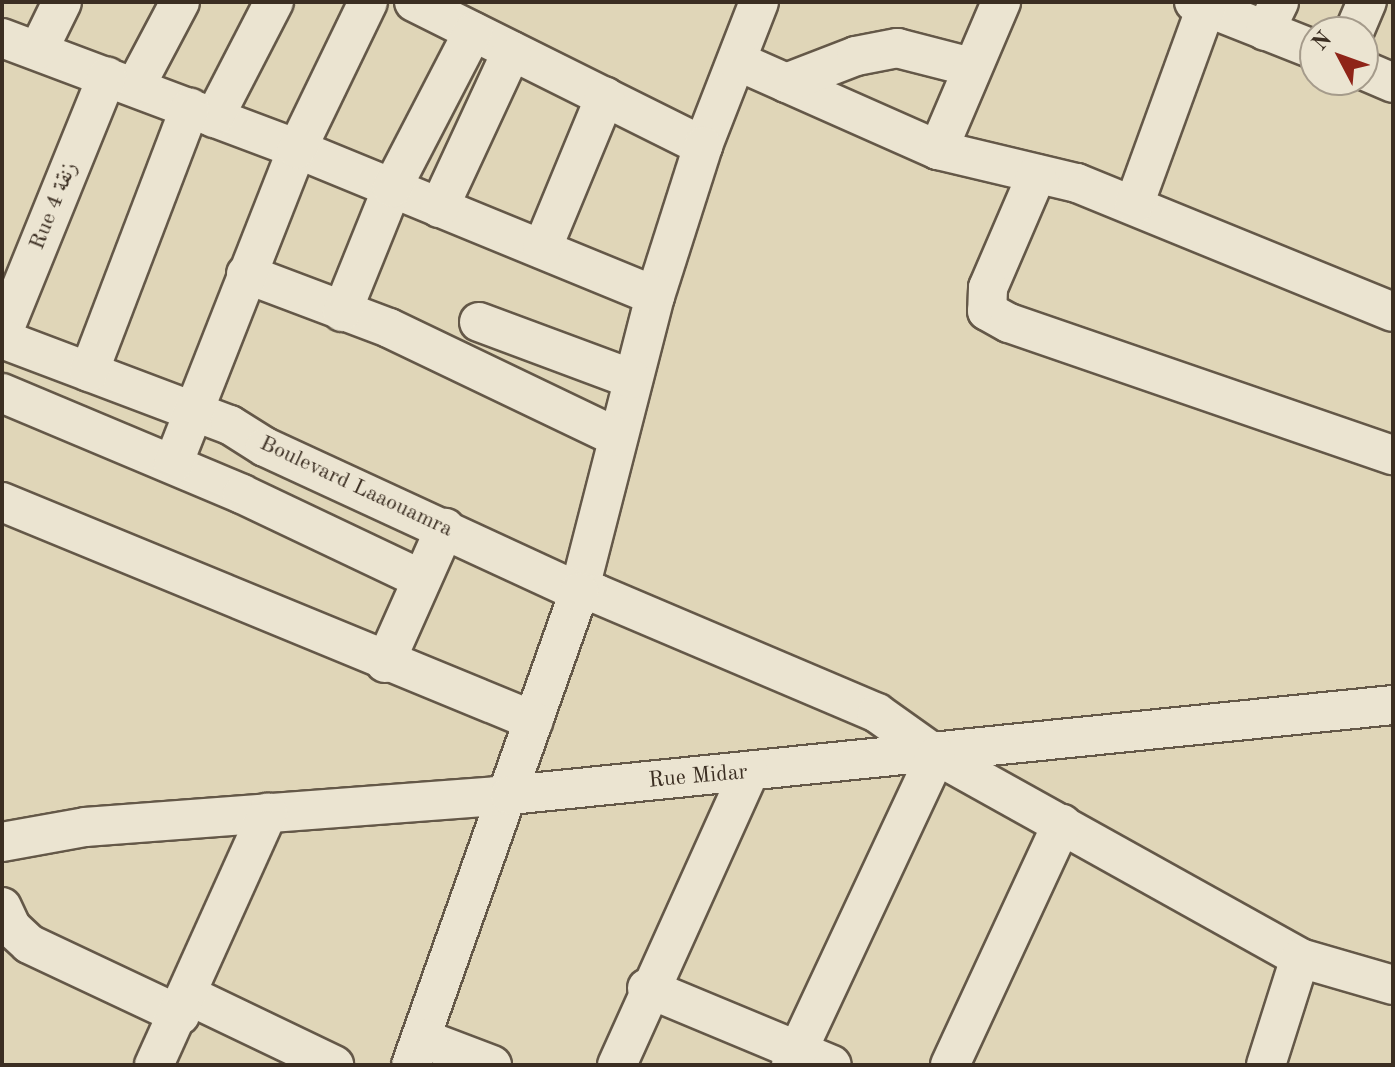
<!DOCTYPE html>
<html>
<head>
<meta charset="utf-8">
<style>
	body { margin:0 }
	#map { position:relative; width:1395px; height:1067px; overflow:hidden; background:#e0d6b8; font-family:"Old Standard TT",Amiri,serif }
	div>[style] { position:absolute }
	.roads { filter:drop-shadow(2px 0 #645848) drop-shadow(-2px 0 #645848) drop-shadow(0 2px #645848) drop-shadow(0 -2px #645848) }
	.minor>* { height:38px; margin:-19px; padding:0 19px; transform-origin:19px; border-radius:19px; background:#ebe4d1 }
	span { translate:-50% -50%; white-space:nowrap; text-align:center; line-height:1.15; -webkit-text-stroke:6px #ebe4d1; paint-order:stroke }
	.street-label { font-size:22px; color:#3b2e22 }
	.frame { position:absolute; inset:0; border:4px solid #3b2e22; pointer-events:none }
	.north { position:absolute; left:1299px; top:16px; width:80px; height:80px; box-sizing:border-box; background:#ebe4d1; border:2px solid #a59b8b; border-radius:50%; rotate:311deg; font-size:22px; font-weight:700; line-height:32px; text-align:center; color:#3b2e22 }
	.north::after { content:''; display:block; margin:auto; width:28px; height:36px; background:#8f2418; clip-path:polygon(50% 0,100% 100%,50% 72%,0 100%) }
</style>
</head>
<body>
<div id="map">
	<div class="roads">
		<div class="minor">
			<i style="left:414px;top:2px;width:323px;rotate:26.5deg"></i>
			<i style="left:759px;top:2px;width:155px;rotate:111.3deg"></i>
			<i style="left:703px;top:146px;width:157px;rotate:107.7deg"></i>
			<i style="left:655px;top:296px;width:306px;rotate:104.4deg"></i>
			<i style="left:579px;top:592px;width:18px;rotate:6deg"></i>
			<i style="left:597px;top:594px;width:304px;rotate:23deg"></i>
			<i style="left:877px;top:713px;width:72px;rotate:35.4deg"></i>
			<i style="left:936px;top:755px;width:417px;rotate:29.1deg"></i>
			<i style="left:1300px;top:958px;width:97px;rotate:16.2deg"></i>
			<i style="left:1194px;top:2px;width:130px;rotate:21.6deg"></i>
			<i style="left:1265px;top:31px;width:32px;rotate:-64deg"></i>
			<i style="left:1354px;top:32px;width:33px;rotate:-67deg"></i>
			<i style="left:2px;top:38px;width:315px;rotate:20.6deg"></i>
			<i style="left:297px;top:149px;width:387px;rotate:22.3deg"></i>
			<i style="left:39px;top:49px;width:52px;rotate:-63.9deg"></i>
			<i style="left:737px;top:61px;width:220px;rotate:23.9deg"></i>
			<i style="left:938px;top:150px;width:143px;rotate:13.4deg"></i>
			<i style="left:1077px;top:183px;width:341px;rotate:22.2deg"></i>
			<i style="left:1363px;top:70px;width:33px;rotate:23deg"></i>
			<i style="left:786px;top:83px;width:75px;rotate:-21.1deg"></i>
			<i style="left:856px;top:56px;width:42px;rotate:-11deg"></i>
			<i style="left:897px;top:48px;width:76px;rotate:14.4deg"></i>
			<i style="left:135px;top:87px;width:96px;rotate:-62.1deg"></i>
			<i style="left:214px;top:118px;width:131px;rotate:-62.7deg"></i>
			<i style="left:938px;top:150px;width:161px;rotate:-66.9deg"></i>
			<i style="left:1037px;top:174px;width:124px;rotate:113.3deg"></i>
			<i style="left:988px;top:288px;width:23px;rotate:92deg"></i>
			<i style="left:987px;top:311px;width:25px;rotate:29deg"></i>
			<i style="left:1009px;top:323px;width:406px;rotate:19deg"></i>
			<i style="left:1134px;top:205px;width:211px;rotate:-70deg"></i>
			<i style="left:439px;top:208px;width:173px;rotate:-65.1deg"></i>
			<i style="left:542px;top:249px;width:165px;rotate:-67.5deg"></i>
			<i style="left:246px;top:274px;width:153px;rotate:20.7deg"></i>
			<i style="left:389px;top:328px;width:252px;rotate:25.6deg"></i>
			<i style="left:342px;top:312px;width:134px;rotate:-68deg"></i>
			<i style="left:392px;top:188px;width:176px;rotate:-62.6deg"></i>
			<i style="left:479px;top:322px;width:163px;rotate:20.4deg"></i>
			<i style="left:2px;top:335px;width:279px;rotate:-67.9deg"></i>
			<i style="left:2px;top:339px;width:244px;rotate:20.7deg"></i>
			<i style="left:230px;top:425px;width:41px;rotate:32.2deg"></i>
			<i style="left:265px;top:447px;width:346px;rotate:24.8deg"></i>
			<i style="left:579px;top:592px;width:502px;rotate:109.55deg"></i>
			<i style="left:89px;top:372px;width:283px;rotate:-69.1deg"></i>
			<i style="left:2px;top:393px;width:260px;rotate:22.8deg"></i>
			<i style="left:242px;top:494px;width:198px;rotate:25.4deg"></i>
			<i style="left:173px;top:464px;width:339px;rotate:-68.5deg"></i>
			<i style="left:297px;top:149px;width:163px;rotate:-64.2deg"></i>
			<i style="left:2px;top:502px;width:575px;rotate:22.37deg"></i>
			<i style="left:385px;top:663px;width:148px;rotate:-66deg"></i>
			<i style="left:2px;top:842px;width:84px;rotate:-10.2deg"></i>
			<i style="left:85px;top:827px;width:426px;rotate:-4.3deg"></i>
			<i style="left:510px;top:795px;width:888px;rotate:-5.82deg"></i>
			<i style="left:2px;top:907px;width:23px;rotate:65deg"></i>
			<i style="left:12px;top:928px;width:23px;rotate:43deg"></i>
			<i style="left:29px;top:944px;width:167px;rotate:25.2deg"></i>
			<i style="left:647px;top:988px;width:200px;rotate:22.6deg"></i>
			<i style="left:190px;top:996px;width:160px;rotate:25.6deg"></i>
			<i style="left:421px;top:1038px;width:76px;rotate:20.8deg"></i>
			<i style="left:154px;top:1065px;width:277px;rotate:-65.7deg"></i>
			<i style="left:617px;top:1065px;width:321px;rotate:-65.7deg"></i>
			<i style="left:791px;top:1065px;width:342px;rotate:-64.9deg"></i>
			<i style="left:950px;top:1065px;width:266px;rotate:-65.1deg"></i>
			<i style="left:1266px;top:1065px;width:112px;rotate:-72.4deg"></i>
		</div>
	</div>
	<div class="street-label">
		<span style="left:54px;top:206px;rotate:-68deg">Rue 4 زنقة</span>
		<span style="left:356px;top:487px;rotate:25deg">Boulevard Laaouamra</span>
		<span style="left:698px;top:777px;rotate:-5deg">Rue Midar</span>
	</div>
	<div class="frame"></div>
	<div class="north">N</div>
</div>
</body>
</html>
